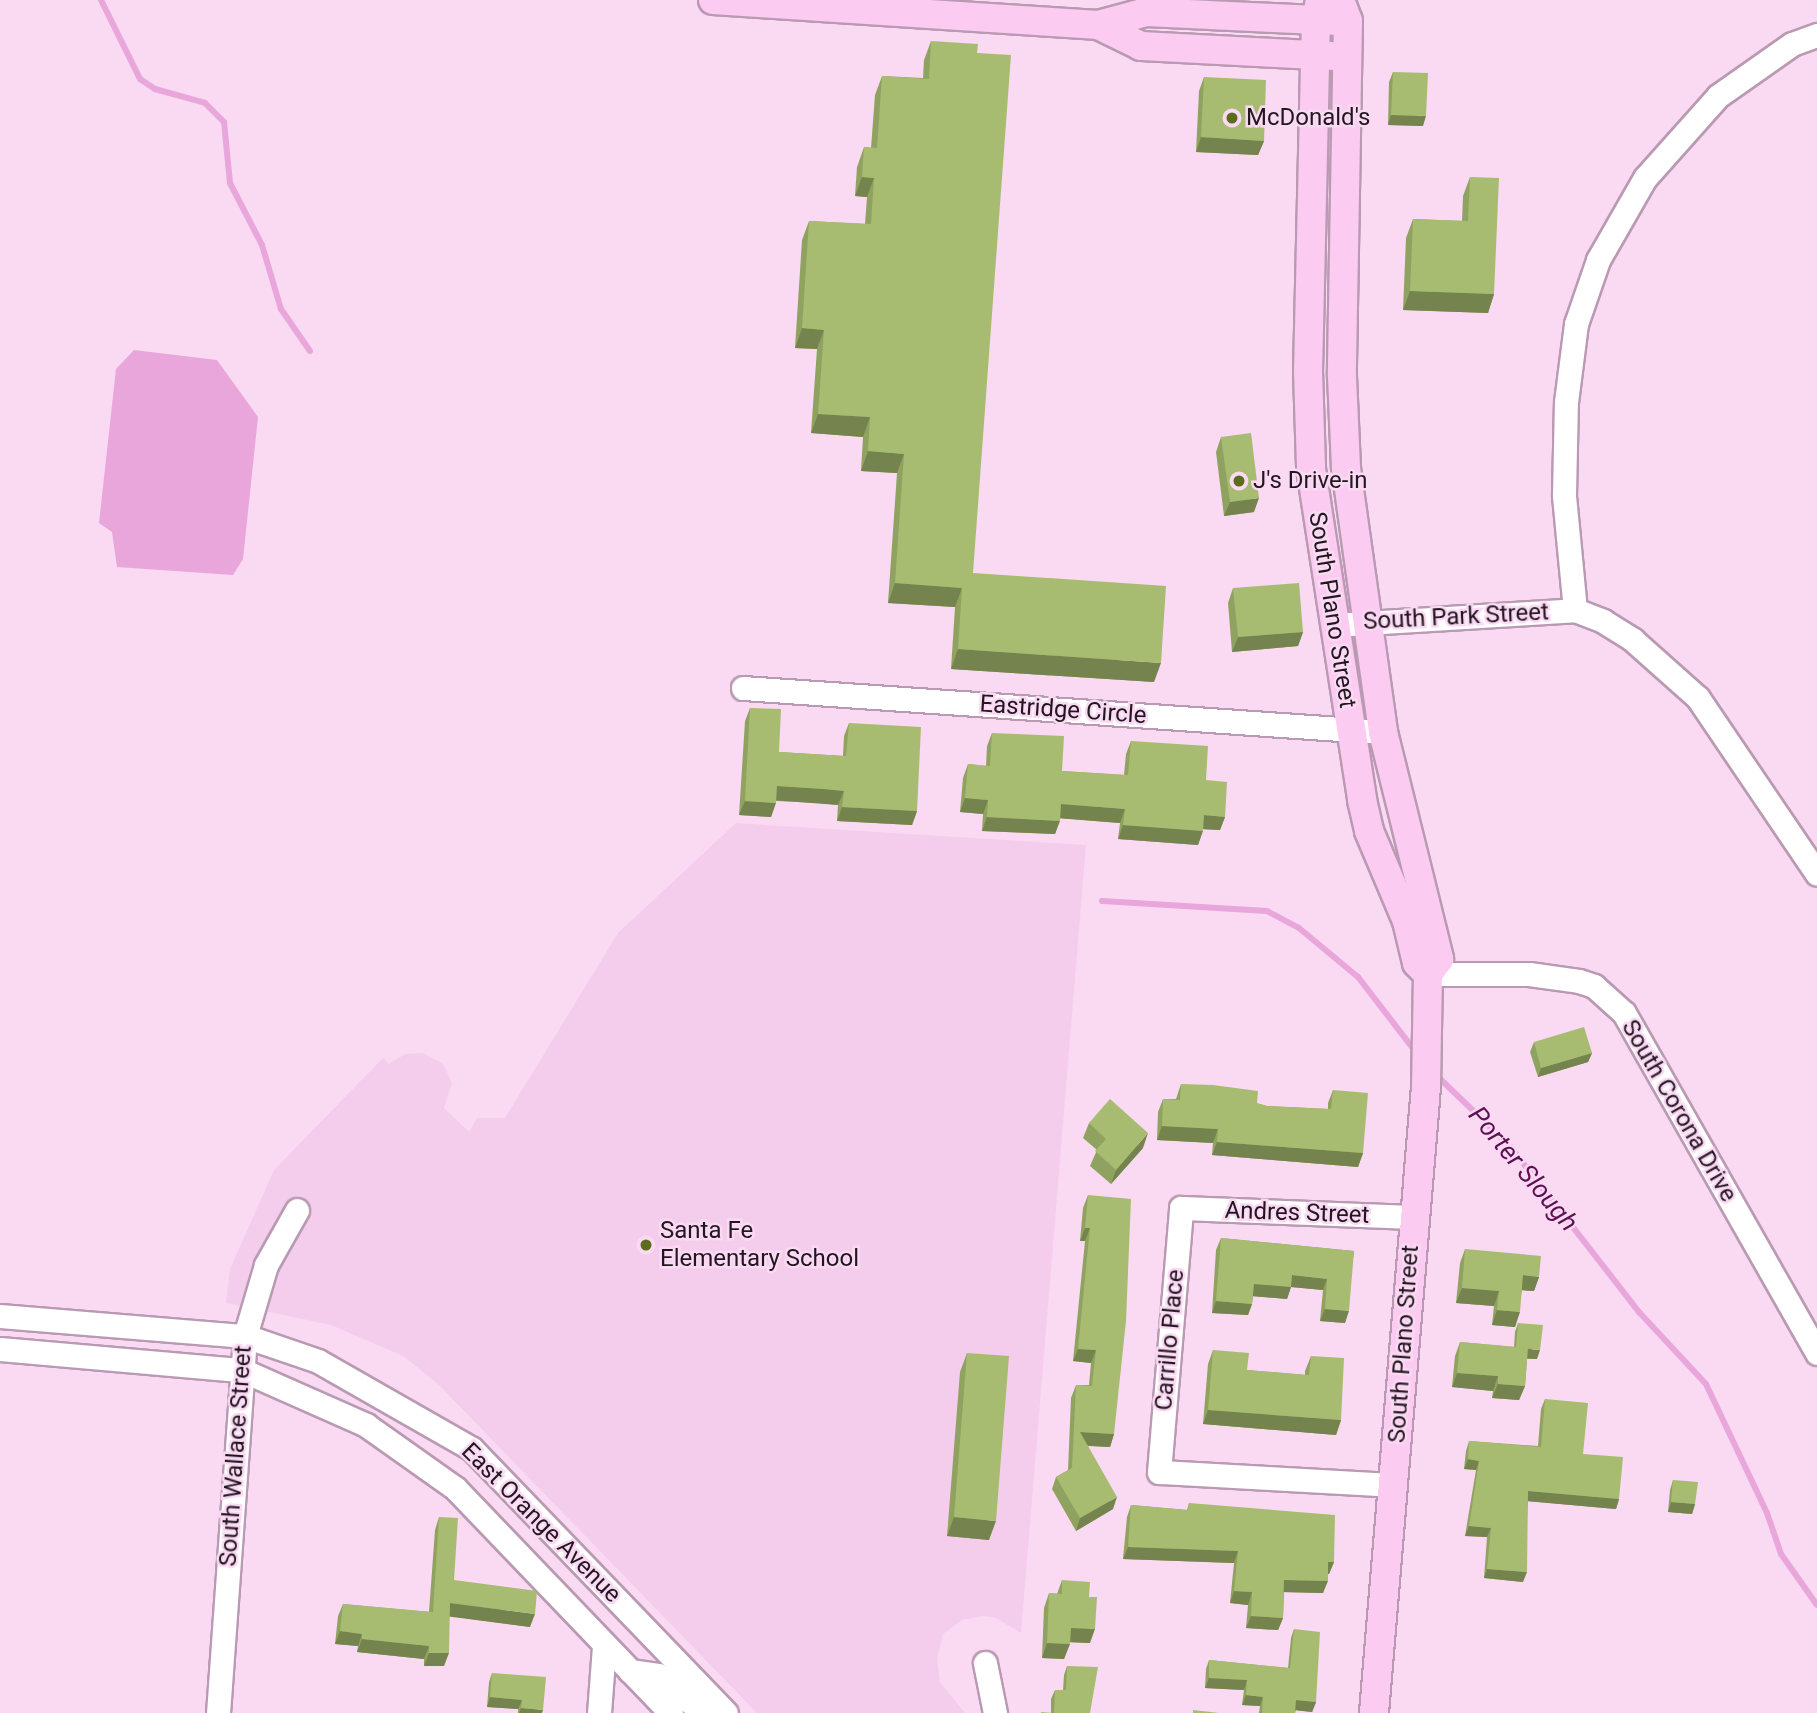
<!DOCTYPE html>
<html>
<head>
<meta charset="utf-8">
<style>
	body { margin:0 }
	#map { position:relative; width:1817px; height:1713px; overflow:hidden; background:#fad9f3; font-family:Roboto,sans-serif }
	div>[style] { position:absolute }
	.built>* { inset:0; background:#f5cdec }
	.water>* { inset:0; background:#e8a6db }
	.stream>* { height:6px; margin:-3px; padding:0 3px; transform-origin:3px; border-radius:3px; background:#e8a6db }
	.roads { filter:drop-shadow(2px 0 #b99ab2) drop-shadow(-2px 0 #b99ab2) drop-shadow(0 2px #b99ab2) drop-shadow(0 -2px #b99ab2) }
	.minor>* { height:23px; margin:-11.5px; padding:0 11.5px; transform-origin:11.5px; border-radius:11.5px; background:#fff }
	.major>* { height:28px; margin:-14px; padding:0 14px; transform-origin:14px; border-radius:14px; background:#fbcbf1 }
	.wall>* { inset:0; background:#90a260 }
	.shaded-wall>* { inset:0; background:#75844e }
	.building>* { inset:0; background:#a7bc70 }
	.dots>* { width:19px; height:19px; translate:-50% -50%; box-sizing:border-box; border:4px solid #fad9f3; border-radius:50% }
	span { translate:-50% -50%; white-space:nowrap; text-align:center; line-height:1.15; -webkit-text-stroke:5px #fad9f3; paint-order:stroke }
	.poi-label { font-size:24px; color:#221720 }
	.left { translate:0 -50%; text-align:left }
	.street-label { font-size:24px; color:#221720 }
	.water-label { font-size:26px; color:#5c0f53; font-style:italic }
</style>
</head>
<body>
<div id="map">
	<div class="built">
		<i style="clip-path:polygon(736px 823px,1086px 845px,1021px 1633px,994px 1617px,981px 1616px,962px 1620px,943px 1634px,937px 1658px,940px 1682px,965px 1713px,757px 1713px,438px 1384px,403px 1356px,331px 1325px,226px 1303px,230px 1269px,274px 1170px,383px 1058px,389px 1064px,405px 1054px,423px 1053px,443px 1064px,452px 1083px,444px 1108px,469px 1132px,477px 1118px,505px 1118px,618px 933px)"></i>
	</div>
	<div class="water">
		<i style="clip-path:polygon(134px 350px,217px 360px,258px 417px,243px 559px,233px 575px,117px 567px,112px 532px,99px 523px,116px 369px)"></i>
	</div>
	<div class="stream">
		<i style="left:101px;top:0;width:88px;rotate:63.7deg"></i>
		<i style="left:140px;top:79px;width:18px;rotate:34deg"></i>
		<i style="left:155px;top:89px;width:52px;rotate:15.6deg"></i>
		<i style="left:205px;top:103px;width:27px;rotate:45deg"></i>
		<i style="left:224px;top:122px;width:61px;rotate:84.4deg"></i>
		<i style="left:230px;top:183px;width:70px;rotate:62.7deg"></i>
		<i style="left:262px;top:245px;width:67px;rotate:73.5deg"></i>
		<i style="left:281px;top:309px;width:51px;rotate:55.4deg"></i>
		<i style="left:1102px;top:901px;width:165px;rotate:3.5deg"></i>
		<i style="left:1267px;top:911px;width:36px;rotate:28deg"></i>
		<i style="left:1299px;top:928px;width:77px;rotate:39.7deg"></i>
		<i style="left:1358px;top:977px;width:98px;rotate:52.4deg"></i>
		<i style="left:1435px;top:1074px;width:103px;rotate:43.8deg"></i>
		<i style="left:1509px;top:1145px;width:212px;rotate:52.1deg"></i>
		<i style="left:1639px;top:1312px;width:98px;rotate:47.1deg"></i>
		<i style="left:1706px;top:1384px;width:143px;rotate:64.7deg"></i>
		<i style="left:1767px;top:1513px;width:43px;rotate:71.1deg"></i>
		<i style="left:1781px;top:1554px;width:62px;rotate:54.8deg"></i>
	</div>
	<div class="roads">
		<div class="minor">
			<i style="left:1575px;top:610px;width:116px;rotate:-95.5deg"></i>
			<i style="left:1564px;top:495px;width:93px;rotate:-88.8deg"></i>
			<i style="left:1566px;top:402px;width:79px;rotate:-82.7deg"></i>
			<i style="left:1576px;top:324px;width:68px;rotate:-71deg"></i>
			<i style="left:1598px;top:260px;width:95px;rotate:-60.2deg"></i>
			<i style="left:1645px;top:178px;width:110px;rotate:-48.3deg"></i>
			<i style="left:1718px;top:96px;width:90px;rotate:-35.1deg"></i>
			<i style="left:1792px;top:44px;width:27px;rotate:-20deg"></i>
			<i style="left:1333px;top:625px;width:242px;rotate:-3.5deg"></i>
			<i style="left:1575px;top:610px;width:30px;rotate:21deg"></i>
			<i style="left:1603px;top:621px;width:36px;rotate:32deg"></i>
			<i style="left:1633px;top:640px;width:87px;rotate:41.7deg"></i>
			<i style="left:1698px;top:698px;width:212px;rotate:55.9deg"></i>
			<i style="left:743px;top:688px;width:642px;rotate:3.93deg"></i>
			<i style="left:1428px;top:974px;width:101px"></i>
			<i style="left:1529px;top:974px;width:50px;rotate:8deg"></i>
			<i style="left:1579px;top:981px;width:16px;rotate:18deg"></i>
			<i style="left:1594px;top:986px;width:40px;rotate:42deg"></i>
			<i style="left:1624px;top:1013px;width:391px;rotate:60.4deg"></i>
			<i style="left:0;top:1316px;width:246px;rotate:4.7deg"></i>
			<i style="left:245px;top:1336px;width:77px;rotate:18.9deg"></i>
			<i style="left:318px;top:1361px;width:177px;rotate:29.7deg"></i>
			<i style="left:472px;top:1449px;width:366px;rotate:46.1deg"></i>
			<i style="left:0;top:1349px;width:243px;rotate:5deg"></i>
			<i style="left:242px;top:1370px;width:136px;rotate:23.9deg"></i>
			<i style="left:366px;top:1425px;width:109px;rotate:35.3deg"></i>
			<i style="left:455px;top:1488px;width:312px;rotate:46.2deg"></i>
			<i style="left:1393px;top:1485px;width:234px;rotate:-176.8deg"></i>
			<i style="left:1159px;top:1472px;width:265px;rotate:-85.2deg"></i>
			<i style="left:1181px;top:1208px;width:233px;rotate:2.2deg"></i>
			<i style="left:985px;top:1663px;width:51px;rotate:78.7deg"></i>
			<i style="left:630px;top:1671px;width:28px;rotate:8deg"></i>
			<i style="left:658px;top:1675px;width:59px;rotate:40.2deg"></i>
			<i style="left:218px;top:1713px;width:378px;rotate:-85.9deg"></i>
			<i style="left:245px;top:1336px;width:74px;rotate:-73.5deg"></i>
			<i style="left:266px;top:1265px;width:63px;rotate:-60.6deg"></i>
			<i style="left:599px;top:1713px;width:67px;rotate:-85.7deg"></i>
		</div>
		<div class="major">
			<i style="left:713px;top:0;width:386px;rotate:3.7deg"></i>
			<i style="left:1098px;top:25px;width:50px;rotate:-15.2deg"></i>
			<i style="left:1146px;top:12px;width:188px;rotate:2.7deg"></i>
			<i style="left:1320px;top:0;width:20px;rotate:101deg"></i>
			<i style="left:1316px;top:20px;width:351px;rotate:91.3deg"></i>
			<i style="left:1308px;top:371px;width:98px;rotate:88.2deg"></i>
			<i style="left:1311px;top:469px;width:335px;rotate:81.2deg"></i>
			<i style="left:1362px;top:800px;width:32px;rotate:77deg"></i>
			<i style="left:1369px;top:831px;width:98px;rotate:67.1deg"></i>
			<i style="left:1407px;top:921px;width:43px;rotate:76.6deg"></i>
			<i style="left:1417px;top:963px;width:16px;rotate:45deg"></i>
			<i style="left:1340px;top:0;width:22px;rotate:69deg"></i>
			<i style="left:1348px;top:21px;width:355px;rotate:91deg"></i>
			<i style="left:1342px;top:376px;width:92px;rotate:87.5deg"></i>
			<i style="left:1346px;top:468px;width:267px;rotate:82deg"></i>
			<i style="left:1383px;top:732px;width:234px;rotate:76.1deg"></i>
			<i style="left:1439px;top:959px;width:19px;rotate:126deg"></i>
			<i style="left:1428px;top:974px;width:113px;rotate:91deg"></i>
			<i style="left:1426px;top:1087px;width:628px;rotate:94.75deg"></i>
			<i style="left:1098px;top:25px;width:48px;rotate:26deg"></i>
			<i style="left:1141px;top:46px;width:194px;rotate:3deg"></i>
		</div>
	</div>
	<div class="wall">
		<i style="clip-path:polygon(931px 41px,973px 573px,1154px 682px,951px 669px,955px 607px,888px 603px,897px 473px,861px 471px,863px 437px,811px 433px,817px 349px,795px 348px,802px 240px,809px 221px,865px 224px,867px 197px,855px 196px,857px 167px,864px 147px,871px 148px,875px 95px,882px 76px,923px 78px,924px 60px)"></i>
		<i style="clip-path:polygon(1393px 72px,1423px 126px,1388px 125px,1389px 82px)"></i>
		<i style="clip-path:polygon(1204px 77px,1264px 141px,1258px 155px,1196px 152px,1199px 91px)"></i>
		<i style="clip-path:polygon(1470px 177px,1494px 294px,1488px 313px,1403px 310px,1406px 238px,1413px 219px,1462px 221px,1463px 196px)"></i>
		<i style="clip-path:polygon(1221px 437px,1254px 512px,1224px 516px,1216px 452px)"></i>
		<i style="clip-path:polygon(1233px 588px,1303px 632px,1298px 646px,1232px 652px,1228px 603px)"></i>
		<i style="clip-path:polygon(750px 708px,779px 752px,843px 756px,844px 736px,849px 723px,917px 811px,912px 825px,837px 821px,838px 805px,819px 803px,776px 801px,771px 817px,739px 815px,745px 721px)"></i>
		<i style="clip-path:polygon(992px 733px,1062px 771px,1124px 775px,1126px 754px,1131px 741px,1206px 780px,1225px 817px,1220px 830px,1203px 829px,1198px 845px,1118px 839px,1120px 823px,1060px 818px,1055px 834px,982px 831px,983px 814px,960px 812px,963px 778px,968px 764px,986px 766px,987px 746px)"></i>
		<i style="clip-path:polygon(1534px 1042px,1592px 1053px,1588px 1062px,1538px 1077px,1530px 1052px)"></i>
		<i style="clip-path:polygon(1181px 1084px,1267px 1106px,1328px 1109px,1328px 1103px,1333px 1090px,1363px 1153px,1358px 1167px,1212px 1155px,1213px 1143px,1157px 1140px,1158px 1112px,1163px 1099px,1176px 1099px)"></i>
		<i style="clip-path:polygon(1089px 1123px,1143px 1148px,1111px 1184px,1090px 1166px,1097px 1150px,1083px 1138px)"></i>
		<i style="clip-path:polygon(1088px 1195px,1114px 1434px,1110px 1447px,1088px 1446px,1113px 1509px,1076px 1531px,1052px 1489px,1056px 1477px,1068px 1470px,1071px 1398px,1076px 1385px,1089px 1385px,1091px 1363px,1073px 1361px,1085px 1241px,1080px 1241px,1083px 1208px)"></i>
		<i style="clip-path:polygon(1221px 1238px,1354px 1251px,1345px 1323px,1320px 1321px,1323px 1290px,1291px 1287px,1287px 1299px,1253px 1296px,1252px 1304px,1248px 1315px,1212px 1313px,1216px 1250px)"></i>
		<i style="clip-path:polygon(1465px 1249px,1539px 1277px,1534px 1291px,1522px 1290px,1515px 1327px,1492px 1325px,1494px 1306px,1456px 1303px,1460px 1263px)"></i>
		<i style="clip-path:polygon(1518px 1323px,1537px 1359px,1527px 1359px,1525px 1386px,1519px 1400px,1492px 1398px,1493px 1391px,1452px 1387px,1455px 1356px,1460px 1342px,1514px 1347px,1515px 1332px)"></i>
		<i style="clip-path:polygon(1213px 1350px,1247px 1370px,1305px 1375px,1305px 1371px,1311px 1356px,1341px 1420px,1336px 1435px,1203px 1424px,1208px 1364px)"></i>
		<i style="clip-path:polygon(967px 1353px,989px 1540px,947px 1536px,960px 1372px)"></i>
		<i style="clip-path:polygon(1545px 1399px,1583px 1454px,1619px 1499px,1616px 1509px,1528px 1501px,1523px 1582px,1484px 1578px,1487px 1537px,1465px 1536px,1476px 1470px,1464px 1469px,1466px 1451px,1469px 1441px,1538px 1446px,1541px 1409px)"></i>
		<i style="clip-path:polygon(1673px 1480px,1695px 1504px,1692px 1514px,1668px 1512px,1670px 1490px)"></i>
		<i style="clip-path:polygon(1189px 1503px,1334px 1562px,1329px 1574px,1328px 1574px,1323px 1593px,1284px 1592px,1283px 1618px,1278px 1630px,1246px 1628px,1248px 1605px,1230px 1603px,1234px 1563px,1123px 1559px,1127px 1517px,1131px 1505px,1187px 1510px)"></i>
		<i style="clip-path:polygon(439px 1517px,454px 1580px,530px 1627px,449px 1616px,444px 1666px,424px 1666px,424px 1659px,357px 1652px,358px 1646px,335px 1644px,338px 1616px,343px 1604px,429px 1612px,435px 1530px)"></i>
		<i style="clip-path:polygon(1062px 1580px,1089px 1597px,1090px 1643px,1070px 1642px,1064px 1659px,1042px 1658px,1044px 1608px,1049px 1593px,1057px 1594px)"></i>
		<i style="clip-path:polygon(1294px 1629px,1316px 1702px,1312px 1712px,1296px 1710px,1295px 1713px,1259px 1713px,1260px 1706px,1242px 1705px,1244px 1690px,1205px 1688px,1206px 1669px,1209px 1660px,1288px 1668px,1291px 1638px)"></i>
		<i style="clip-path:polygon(1067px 1666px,1090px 1713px,1051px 1713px,1051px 1699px,1055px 1690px,1063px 1690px,1064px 1675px)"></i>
		<i style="clip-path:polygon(492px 1673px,542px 1713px,518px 1713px,518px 1709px,487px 1707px,489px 1682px)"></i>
	</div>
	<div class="shaded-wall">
		<i style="clip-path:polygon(1391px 115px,1426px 116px,1423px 126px,1388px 125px)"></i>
		<i style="clip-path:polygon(1201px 137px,1264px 141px,1258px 155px,1196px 152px)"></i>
		<i style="clip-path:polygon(862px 177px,874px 178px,867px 197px,855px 196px)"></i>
		<i style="clip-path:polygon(1410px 291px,1494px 294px,1488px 313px,1403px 310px)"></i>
		<i style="clip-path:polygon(802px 328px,824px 330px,817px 349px,795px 348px)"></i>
		<i style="clip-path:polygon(818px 414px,870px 417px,863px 437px,811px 433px)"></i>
		<i style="clip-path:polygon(868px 451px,904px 454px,897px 473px,861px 471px)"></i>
		<i style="clip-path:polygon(1259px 498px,1254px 512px,1224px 516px,1230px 502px)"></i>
		<i style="clip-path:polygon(895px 583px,962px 588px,955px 607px,888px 603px)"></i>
		<i style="clip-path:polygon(1303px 632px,1298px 646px,1232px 652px,1238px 637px)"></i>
		<i style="clip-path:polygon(958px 649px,1161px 663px,1154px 682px,951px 669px)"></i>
		<i style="clip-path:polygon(777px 786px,824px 789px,844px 791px,838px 805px,772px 800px)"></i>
		<i style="clip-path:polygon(965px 798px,988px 800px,983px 814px,960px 812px)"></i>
		<i style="clip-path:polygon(745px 801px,776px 803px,771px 817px,739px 815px)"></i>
		<i style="clip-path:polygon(1061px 804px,1125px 809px,1120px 823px,1056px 818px)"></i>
		<i style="clip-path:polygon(842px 807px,917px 811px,912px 825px,837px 821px)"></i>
		<i style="clip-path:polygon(1204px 815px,1225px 817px,1220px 830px,1199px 829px)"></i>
		<i style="clip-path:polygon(987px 817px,1060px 821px,1055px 834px,982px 831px)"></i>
		<i style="clip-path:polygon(1123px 825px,1203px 831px,1198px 845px,1118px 839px)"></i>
		<i style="clip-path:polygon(1592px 1053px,1588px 1062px,1538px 1077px,1541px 1068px)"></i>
		<i style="clip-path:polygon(1162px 1126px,1218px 1129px,1213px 1143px,1157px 1140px)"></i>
		<i style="clip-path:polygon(1148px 1133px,1143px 1148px,1111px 1184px,1116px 1170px)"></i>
		<i style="clip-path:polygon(1217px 1142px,1363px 1153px,1358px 1167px,1212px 1155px)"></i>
		<i style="clip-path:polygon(1085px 1228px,1090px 1228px,1085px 1241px,1080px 1241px)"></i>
		<i style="clip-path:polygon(1292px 1275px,1327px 1279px,1323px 1290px,1291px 1287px,1287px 1299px,1250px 1296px,1254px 1284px)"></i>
		<i style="clip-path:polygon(1523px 1275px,1539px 1277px,1534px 1291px,1518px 1290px)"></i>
		<i style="clip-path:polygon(1462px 1288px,1499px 1291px,1494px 1306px,1456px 1303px)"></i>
		<i style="clip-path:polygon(1216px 1301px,1252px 1304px,1248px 1315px,1212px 1313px)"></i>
		<i style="clip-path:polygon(1325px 1309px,1349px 1311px,1345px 1323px,1320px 1321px)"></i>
		<i style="clip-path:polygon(1497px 1310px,1520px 1312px,1515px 1327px,1492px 1325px)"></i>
		<i style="clip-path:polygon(1516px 1348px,1540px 1350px,1537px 1359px,1513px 1357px)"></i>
		<i style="clip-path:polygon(1078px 1349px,1096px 1350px,1091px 1363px,1073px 1361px)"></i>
		<i style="clip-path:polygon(1457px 1373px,1498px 1376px,1493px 1391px,1452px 1387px)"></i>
		<i style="clip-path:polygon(1498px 1384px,1525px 1386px,1519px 1400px,1492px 1398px)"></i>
		<i style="clip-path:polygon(1208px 1410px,1341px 1420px,1336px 1435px,1203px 1424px)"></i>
		<i style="clip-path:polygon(1080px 1432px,1114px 1434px,1110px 1447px,1075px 1445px)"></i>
		<i style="clip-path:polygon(1468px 1459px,1479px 1461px,1476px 1470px,1464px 1469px)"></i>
		<i style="clip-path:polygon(1528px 1491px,1619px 1499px,1616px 1509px,1525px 1501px)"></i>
		<i style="clip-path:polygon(1117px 1497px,1113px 1509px,1076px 1531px,1080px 1518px)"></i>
		<i style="clip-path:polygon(1671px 1502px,1695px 1504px,1692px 1514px,1668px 1512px)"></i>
		<i style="clip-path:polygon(954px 1517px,996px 1521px,989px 1540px,947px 1536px)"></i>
		<i style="clip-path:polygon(1469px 1526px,1491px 1528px,1487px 1537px,1465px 1536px)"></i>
		<i style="clip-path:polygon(1128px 1547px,1238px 1551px,1234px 1563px,1123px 1559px)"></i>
		<i style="clip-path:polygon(1328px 1562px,1334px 1562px,1329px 1574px,1324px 1574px)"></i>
		<i style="clip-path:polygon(1487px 1569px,1527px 1572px,1523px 1582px,1484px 1578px)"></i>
		<i style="clip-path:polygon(1284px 1580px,1328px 1581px,1323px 1593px,1280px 1592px)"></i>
		<i style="clip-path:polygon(1234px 1591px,1252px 1592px,1248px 1605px,1230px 1603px)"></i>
		<i style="clip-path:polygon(450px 1603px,535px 1614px,530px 1627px,445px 1616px)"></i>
		<i style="clip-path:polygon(1251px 1616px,1283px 1618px,1278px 1630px,1246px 1628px)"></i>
		<i style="clip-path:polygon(1071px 1628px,1095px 1629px,1090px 1643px,1065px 1642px)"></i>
		<i style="clip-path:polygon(340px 1631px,362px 1634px,358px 1646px,335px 1644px)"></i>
		<i style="clip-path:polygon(362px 1639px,429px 1646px,424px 1659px,357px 1652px)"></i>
		<i style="clip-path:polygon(1047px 1643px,1070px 1644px,1064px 1659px,1042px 1658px)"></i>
		<i style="clip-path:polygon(429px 1653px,449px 1653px,444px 1666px,424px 1666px)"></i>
		<i style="clip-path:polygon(1209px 1678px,1247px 1680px,1244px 1690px,1205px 1688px)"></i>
		<i style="clip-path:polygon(1246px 1695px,1263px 1697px,1260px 1706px,1242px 1705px)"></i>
		<i style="clip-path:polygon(490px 1697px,522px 1700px,518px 1709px,487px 1707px)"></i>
		<i style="clip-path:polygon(1296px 1700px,1316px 1702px,1312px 1712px,1293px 1710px)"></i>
		<i style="clip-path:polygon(521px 1708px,543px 1710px,542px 1713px,519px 1713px)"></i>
	</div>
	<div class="building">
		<i style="clip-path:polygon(931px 41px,978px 44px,977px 53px,1011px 55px,973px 573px,1166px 586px,1161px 663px,958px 649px,962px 588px,895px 583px,904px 454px,868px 451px,870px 417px,818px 414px,824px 330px,802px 328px,809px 221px,871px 224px,874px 178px,862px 177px,864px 147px,877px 148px,882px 76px,929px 79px)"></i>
		<i style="clip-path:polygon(1393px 72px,1428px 73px,1426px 116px,1391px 115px)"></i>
		<i style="clip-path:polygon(1204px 77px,1266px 80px,1264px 141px,1201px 137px)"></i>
		<i style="clip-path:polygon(1470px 177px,1499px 178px,1494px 294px,1410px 291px,1413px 219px,1468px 221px)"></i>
		<i style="clip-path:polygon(1251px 433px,1259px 498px,1230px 502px,1221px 437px)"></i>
		<i style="clip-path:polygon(1299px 583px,1303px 632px,1238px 637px,1233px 588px)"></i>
		<i style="clip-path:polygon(750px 708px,781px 709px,779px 752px,846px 756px,849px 723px,921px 727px,917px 811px,842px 807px,844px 791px,824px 789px,777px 786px,776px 803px,745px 801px)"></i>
		<i style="clip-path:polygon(992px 733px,1064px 736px,1062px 771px,1128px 775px,1131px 741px,1208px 746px,1206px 780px,1227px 782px,1225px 817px,1204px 815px,1203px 831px,1123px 825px,1125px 809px,1061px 804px,1060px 821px,987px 817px,988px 800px,965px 798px,968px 764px,990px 766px)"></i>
		<i style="clip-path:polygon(1584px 1027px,1592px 1053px,1541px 1068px,1534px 1042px)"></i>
		<i style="clip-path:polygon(1181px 1084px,1213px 1085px,1258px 1091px,1257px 1103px,1267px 1106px,1331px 1109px,1333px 1090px,1368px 1093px,1363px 1153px,1217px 1142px,1218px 1129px,1162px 1126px,1163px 1099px,1180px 1100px)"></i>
		<i style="clip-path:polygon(1110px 1099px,1148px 1133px,1116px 1170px,1095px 1151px,1106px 1139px,1089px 1123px)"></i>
		<i style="clip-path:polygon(1088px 1195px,1131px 1199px,1126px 1321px,1114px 1434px,1080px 1432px,1117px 1497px,1080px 1518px,1056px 1477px,1072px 1468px,1076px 1385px,1092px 1386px,1096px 1350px,1078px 1349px,1090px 1228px,1085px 1228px)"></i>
		<i style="clip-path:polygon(1221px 1238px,1354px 1251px,1349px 1311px,1325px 1309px,1327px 1279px,1292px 1275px,1291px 1287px,1254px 1284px,1252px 1304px,1216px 1301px)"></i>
		<i style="clip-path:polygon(1465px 1249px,1541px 1256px,1539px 1277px,1523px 1275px,1520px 1312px,1497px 1310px,1499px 1291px,1462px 1288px)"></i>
		<i style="clip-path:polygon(1518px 1323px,1543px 1325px,1540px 1350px,1516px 1347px)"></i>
		<i style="clip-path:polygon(1460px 1342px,1528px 1348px,1525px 1386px,1498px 1384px,1498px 1376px,1457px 1373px)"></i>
		<i style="clip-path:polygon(1213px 1350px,1249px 1353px,1247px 1370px,1309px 1375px,1311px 1356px,1344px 1358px,1341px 1420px,1208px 1410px)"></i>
		<i style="clip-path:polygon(967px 1353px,1009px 1356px,996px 1521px,954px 1517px)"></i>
		<i style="clip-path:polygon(1545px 1399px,1588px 1403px,1583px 1454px,1623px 1457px,1619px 1499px,1528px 1491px,1527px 1572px,1487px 1569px,1491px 1528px,1469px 1526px,1479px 1461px,1468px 1459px,1469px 1441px,1541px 1447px)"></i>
		<i style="clip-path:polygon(1673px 1480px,1698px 1482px,1695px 1504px,1671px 1502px)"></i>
		<i style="clip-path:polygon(1189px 1503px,1335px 1515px,1334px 1562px,1328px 1562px,1328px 1581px,1284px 1580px,1283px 1618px,1251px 1616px,1252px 1592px,1234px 1591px,1238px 1551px,1128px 1547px,1131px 1505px,1188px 1510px)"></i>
		<i style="clip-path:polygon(439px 1517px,458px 1518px,454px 1580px,537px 1591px,535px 1614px,450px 1603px,449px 1653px,429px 1653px,429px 1646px,362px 1639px,362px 1634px,340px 1631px,343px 1604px,433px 1612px)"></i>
		<i style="clip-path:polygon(1062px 1580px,1090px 1582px,1089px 1597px,1097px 1597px,1095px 1629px,1071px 1628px,1070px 1644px,1047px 1643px,1049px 1593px,1062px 1594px)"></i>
		<i style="clip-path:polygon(1294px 1629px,1320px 1632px,1316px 1702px,1296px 1700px,1295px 1713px,1262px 1713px,1263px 1697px,1246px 1695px,1247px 1680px,1209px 1678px,1209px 1660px,1290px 1668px)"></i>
		<i style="clip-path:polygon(1067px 1666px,1098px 1667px,1090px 1713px,1041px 1713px,1041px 1712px,1054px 1713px,1055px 1690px,1066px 1690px)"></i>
		<i style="clip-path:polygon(492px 1673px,546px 1677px,543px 1710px,521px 1708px,522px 1700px,490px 1697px)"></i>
		<i style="clip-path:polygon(1193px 1710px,1219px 1713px,1193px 1713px)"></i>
	</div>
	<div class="dots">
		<i style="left:1232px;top:118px;background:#5b6d1a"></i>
		<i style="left:1239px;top:481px;background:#5b6d1a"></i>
		<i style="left:646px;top:1245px;background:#5b6d1a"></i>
	</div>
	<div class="poi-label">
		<span class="left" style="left:1246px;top:118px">McDonald's</span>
		<span class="left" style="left:1253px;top:481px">J's Drive-in</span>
		<span class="left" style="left:660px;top:1245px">Santa Fe<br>Elementary School</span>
	</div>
	<div class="street-label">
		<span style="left:1332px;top:610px;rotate:81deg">South Plano Street</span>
		<span style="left:1456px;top:617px;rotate:-3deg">South Park Street</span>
		<span style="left:1063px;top:710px;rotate:4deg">Eastridge Circle</span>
		<span style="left:1679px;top:1111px;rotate:60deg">South Corona Drive</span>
		<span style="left:1297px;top:1213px;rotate:2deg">Andres Street</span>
		<span style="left:1170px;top:1340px;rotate:-85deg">Carrillo Place</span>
		<span style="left:1404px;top:1344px;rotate:-86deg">South Plano Street</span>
		<span style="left:236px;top:1456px;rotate:-86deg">South Wallace Street</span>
		<span style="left:541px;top:1523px;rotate:45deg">East Orange Avenue</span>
	</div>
	<div class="water-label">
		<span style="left:1523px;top:1169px;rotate:50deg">Porter Slough</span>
	</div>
</div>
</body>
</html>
